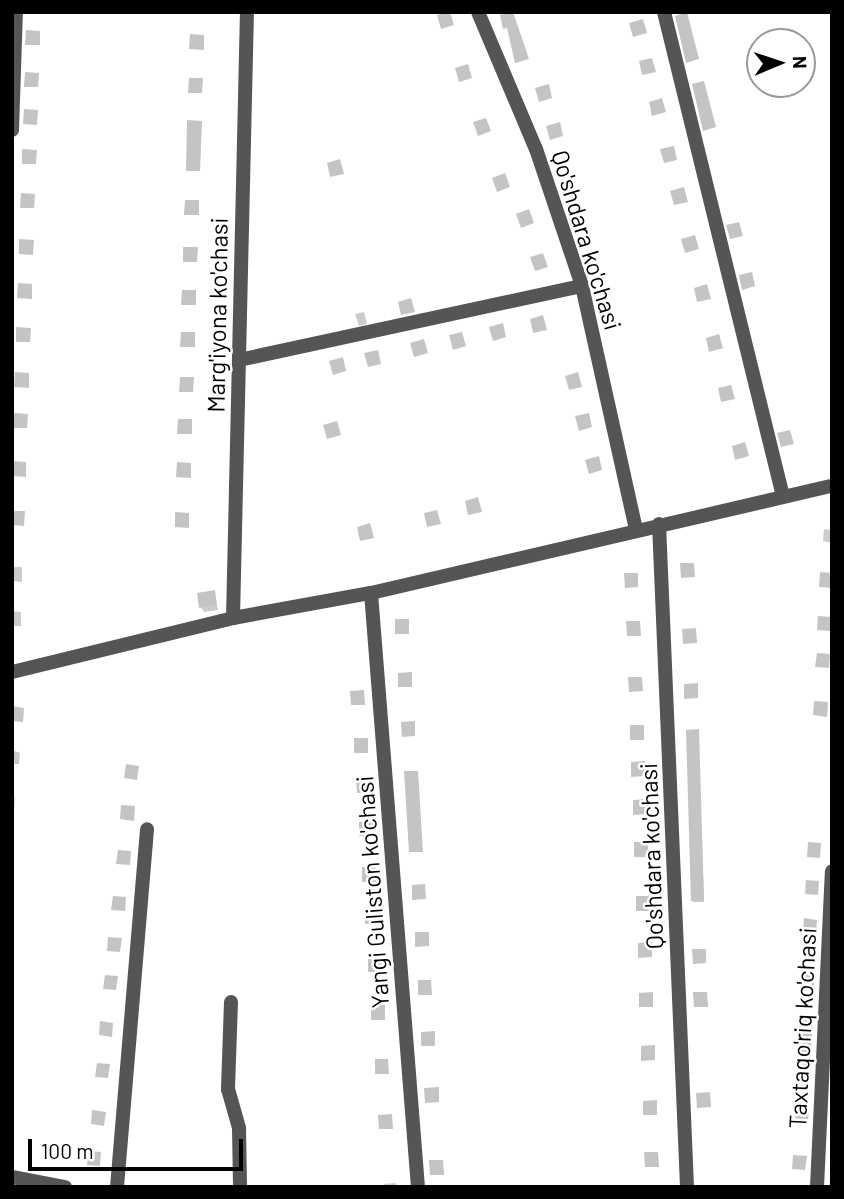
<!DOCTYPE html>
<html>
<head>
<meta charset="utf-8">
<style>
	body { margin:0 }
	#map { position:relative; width:844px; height:1199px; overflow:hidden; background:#fff; font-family:Barlow,sans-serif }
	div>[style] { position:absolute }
	.shadow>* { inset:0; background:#0003 }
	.building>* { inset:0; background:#c4c4c4 }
	.street>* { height:14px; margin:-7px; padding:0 7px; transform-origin:7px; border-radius:7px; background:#555 }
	span { translate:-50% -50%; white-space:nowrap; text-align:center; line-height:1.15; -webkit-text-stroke:5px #fff; paint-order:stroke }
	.street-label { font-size:24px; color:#000 }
	.frame { position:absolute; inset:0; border:14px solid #000; pointer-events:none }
	.north { position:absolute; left:746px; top:28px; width:70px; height:70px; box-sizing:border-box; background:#fff; border:2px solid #999; border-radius:50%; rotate:88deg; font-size:19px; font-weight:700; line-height:28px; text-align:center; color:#000 }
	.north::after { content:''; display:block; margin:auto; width:24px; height:32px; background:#000; clip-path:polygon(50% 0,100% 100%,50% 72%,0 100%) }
	.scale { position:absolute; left:28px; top:1139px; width:215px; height:32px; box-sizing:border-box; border:4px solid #000; border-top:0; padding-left:9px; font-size:21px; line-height:24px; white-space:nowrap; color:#000; -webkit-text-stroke:5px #fff; paint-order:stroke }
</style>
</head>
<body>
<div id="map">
	<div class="shadow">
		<i style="clip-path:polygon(364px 312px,367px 324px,359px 326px,355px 314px)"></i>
		<i style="clip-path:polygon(824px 529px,832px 530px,832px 543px,823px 541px)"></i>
		<i style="clip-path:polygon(12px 567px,22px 567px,22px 582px,12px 581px)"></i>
		<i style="clip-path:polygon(214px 592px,218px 610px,204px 612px,201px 607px)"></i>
		<i style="clip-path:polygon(12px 611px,21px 612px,21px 626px,12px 626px)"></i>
		<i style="clip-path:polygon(698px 731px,704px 902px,693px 902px,692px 900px)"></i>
		<i style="clip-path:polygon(12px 750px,20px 753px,19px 764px,12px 764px)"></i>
		<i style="clip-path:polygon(12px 796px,15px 798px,14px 810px,12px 809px)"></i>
		<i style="clip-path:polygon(396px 1183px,397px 1187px,384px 1187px,384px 1184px)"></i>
	</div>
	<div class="building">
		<i style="clip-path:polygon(450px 12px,454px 25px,441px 29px,437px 15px)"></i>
		<i style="clip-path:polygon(505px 12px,513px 12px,529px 59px,515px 63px,507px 28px,503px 29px,500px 15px)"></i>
		<i style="clip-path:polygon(687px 12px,699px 59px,686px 63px,675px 16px)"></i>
		<i style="clip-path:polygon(643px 19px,647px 33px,633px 37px,629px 23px)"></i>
		<i style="clip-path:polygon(26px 30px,40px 31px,40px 45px,25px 45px)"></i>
		<i style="clip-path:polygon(190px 34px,204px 35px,204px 50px,189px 49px)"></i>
		<i style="clip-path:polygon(652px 58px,656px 72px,642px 75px,639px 61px)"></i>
		<i style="clip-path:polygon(468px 64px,472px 78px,459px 82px,455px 68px)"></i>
		<i style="clip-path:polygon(25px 72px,39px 73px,38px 87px,24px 87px)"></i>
		<i style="clip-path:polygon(189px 78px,203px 78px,202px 93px,188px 93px)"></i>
		<i style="clip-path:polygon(704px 81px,716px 127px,703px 131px,692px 84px)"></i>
		<i style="clip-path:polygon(549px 84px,552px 98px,539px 102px,535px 88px)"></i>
		<i style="clip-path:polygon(662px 98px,666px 112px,652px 116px,649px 102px)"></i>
		<i style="clip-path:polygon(24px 109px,38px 110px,37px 125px,23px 124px)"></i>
		<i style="clip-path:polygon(486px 118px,491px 131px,478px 136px,473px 122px)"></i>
		<i style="clip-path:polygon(187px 120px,202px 121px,200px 171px,186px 171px)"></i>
		<i style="clip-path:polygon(560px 122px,563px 136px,550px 140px,546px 126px)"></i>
		<i style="clip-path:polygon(674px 146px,677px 160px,664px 163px,660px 149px)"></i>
		<i style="clip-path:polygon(22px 149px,37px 150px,36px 164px,22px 164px)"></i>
		<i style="clip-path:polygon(340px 159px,344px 174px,330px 177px,327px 163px)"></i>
		<i style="clip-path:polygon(505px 173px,510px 187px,497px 192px,492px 178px)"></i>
		<i style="clip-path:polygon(684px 187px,688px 202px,674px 205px,670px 191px)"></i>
		<i style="clip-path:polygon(21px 193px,35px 194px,34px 208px,20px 208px)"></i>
		<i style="clip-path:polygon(185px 200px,199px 200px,199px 215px,184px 215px)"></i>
		<i style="clip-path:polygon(529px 209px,534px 223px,521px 228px,516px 214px)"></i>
		<i style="clip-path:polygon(739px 222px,743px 236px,730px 239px,726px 225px)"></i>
		<i style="clip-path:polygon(695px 235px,699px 249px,685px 253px,681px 239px)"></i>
		<i style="clip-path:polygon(19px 239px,34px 240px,33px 255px,19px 254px)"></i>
		<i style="clip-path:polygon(183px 247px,198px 247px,197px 262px,183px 262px)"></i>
		<i style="clip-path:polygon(543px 253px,548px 267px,535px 271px,530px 257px)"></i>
		<i style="clip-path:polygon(752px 272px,755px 286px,742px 290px,739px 275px)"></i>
		<i style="clip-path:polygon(18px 283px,32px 284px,32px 299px,17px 298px)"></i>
		<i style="clip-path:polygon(707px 284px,711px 299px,697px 302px,694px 288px)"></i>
		<i style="clip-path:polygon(182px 290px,196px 290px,196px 305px,181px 305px)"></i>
		<i style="clip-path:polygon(411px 298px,415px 312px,401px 315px,398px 302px)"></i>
		<i style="clip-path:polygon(543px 315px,547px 330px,533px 333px,530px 319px)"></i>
		<i style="clip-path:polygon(503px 323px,506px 337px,493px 341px,489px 327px)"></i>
		<i style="clip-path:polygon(16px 327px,31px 328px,30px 342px,16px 342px)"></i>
		<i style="clip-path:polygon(181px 332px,195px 332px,195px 347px,180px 347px)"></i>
		<i style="clip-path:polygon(462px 332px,466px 346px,453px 350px,449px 335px)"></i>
		<i style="clip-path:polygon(719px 334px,723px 348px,709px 352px,706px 338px)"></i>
		<i style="clip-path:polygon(424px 339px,428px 353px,414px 357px,410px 343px)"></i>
		<i style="clip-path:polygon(378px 350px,381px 364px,368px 367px,364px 353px)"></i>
		<i style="clip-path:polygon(343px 357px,346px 371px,333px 375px,329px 361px)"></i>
		<i style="clip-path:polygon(15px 372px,29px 373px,29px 388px,14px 387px)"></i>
		<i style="clip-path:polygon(578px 372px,582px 387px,569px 390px,565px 376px)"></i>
		<i style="clip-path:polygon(180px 377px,194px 377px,193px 392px,179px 392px)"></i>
		<i style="clip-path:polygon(731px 385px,735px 399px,721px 402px,718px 388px)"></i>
		<i style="clip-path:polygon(14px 413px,28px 414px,27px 428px,13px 428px)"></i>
		<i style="clip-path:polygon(589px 413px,592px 427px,579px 431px,575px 416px)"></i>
		<i style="clip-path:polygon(178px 419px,192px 419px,192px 434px,177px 434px)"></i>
		<i style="clip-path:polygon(337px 421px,341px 435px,327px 439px,323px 425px)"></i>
		<i style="clip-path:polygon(790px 430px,794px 444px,781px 447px,777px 433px)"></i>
		<i style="clip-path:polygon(745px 442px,749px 456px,735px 460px,732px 446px)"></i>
		<i style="clip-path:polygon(599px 456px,602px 470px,589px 474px,585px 460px)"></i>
		<i style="clip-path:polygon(12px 461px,26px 462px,26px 477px,12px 476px)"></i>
		<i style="clip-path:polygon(177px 462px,191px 463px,191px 478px,176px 477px)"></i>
		<i style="clip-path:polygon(478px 497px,482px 512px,468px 515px,465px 501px)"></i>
		<i style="clip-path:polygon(437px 510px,441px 524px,427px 527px,424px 513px)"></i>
		<i style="clip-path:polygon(12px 511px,25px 511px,24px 526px,12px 525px)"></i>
		<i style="clip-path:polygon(175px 512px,189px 513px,189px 528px,175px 527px)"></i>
		<i style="clip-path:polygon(370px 523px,374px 538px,360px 541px,357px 527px)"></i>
		<i style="clip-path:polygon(680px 563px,694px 563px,695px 577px,681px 578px)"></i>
		<i style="clip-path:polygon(820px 572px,832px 573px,832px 588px,819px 587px)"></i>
		<i style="clip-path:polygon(624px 573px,638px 573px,638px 587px,625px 588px)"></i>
		<i style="clip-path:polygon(215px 590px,217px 605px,199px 608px,197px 593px)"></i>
		<i style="clip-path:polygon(818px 616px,832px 617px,830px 631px,817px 630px)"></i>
		<i style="clip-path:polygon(395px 619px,409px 619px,409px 634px,395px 634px)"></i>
		<i style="clip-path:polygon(626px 621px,640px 621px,641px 636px,627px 636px)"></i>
		<i style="clip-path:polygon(696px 628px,697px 643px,683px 644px,682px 629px)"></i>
		<i style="clip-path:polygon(817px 653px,830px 654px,829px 668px,815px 667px)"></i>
		<i style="clip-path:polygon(412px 672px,412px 687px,398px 687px,398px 673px)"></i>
		<i style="clip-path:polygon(628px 677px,642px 677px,643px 691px,629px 692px)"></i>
		<i style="clip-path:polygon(698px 683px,698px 698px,684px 699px,684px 684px)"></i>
		<i style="clip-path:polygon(364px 690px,365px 705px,351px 705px,350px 691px)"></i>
		<i style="clip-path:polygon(814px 701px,828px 702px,827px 717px,813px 715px)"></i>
		<i style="clip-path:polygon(12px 706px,24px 708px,23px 722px,12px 721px)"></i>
		<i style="clip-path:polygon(415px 721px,415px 736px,402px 737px,401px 722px)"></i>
		<i style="clip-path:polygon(630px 725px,644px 725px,644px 740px,630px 740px)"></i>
		<i style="clip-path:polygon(699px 729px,704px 900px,691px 901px,686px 730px)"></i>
		<i style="clip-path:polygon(354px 738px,368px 738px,368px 753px,354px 753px)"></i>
		<i style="clip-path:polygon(645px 761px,645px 776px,631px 777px,631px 762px)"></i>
		<i style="clip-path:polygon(126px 764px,139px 766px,137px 780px,124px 778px)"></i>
		<i style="clip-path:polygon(404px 771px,418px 771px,423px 852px,409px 852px)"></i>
		<i style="clip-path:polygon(370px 777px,370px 792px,357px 793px,356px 778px)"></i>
		<i style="clip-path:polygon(647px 799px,647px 814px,633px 815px,633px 800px)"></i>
		<i style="clip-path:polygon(121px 805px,135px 806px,134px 821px,120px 819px)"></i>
		<i style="clip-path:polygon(373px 821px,373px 836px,359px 836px,359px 822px)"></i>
		<i style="clip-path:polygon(634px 842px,648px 842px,648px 857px,634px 857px)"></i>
		<i style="clip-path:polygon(808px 842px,821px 843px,820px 858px,807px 857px)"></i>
		<i style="clip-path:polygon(118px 850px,131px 851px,130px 865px,116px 864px)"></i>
		<i style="clip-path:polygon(362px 867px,376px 867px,376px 882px,362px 882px)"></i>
		<i style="clip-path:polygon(806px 880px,819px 881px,818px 895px,805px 894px)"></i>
		<i style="clip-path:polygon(425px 884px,426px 899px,412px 900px,412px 885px)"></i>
		<i style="clip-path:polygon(113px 896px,126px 897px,125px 911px,111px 910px)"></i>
		<i style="clip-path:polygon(636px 896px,650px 896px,650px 911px,636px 911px)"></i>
		<i style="clip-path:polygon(365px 909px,379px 909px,379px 924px,365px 924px)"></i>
		<i style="clip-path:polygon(804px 918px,817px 920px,816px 934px,803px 933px)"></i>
		<i style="clip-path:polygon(415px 932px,429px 932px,429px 946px,415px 947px)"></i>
		<i style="clip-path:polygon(108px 937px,122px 938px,120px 952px,107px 951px)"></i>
		<i style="clip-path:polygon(652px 942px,652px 957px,638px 958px,638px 943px)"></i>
		<i style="clip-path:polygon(692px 949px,706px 949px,706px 963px,693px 964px)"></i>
		<i style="clip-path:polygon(368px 957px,382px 957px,382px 972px,368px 972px)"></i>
		<i style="clip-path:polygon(802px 970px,815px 971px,814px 986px,801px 984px)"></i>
		<i style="clip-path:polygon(105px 975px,118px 976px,116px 990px,103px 989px)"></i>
		<i style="clip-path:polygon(418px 980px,431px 980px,432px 995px,418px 995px)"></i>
		<i style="clip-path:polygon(653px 992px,653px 1007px,639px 1007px,639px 993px)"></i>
		<i style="clip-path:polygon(693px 992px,707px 992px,708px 1007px,694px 1007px)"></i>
		<i style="clip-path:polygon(371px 1005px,385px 1005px,385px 1020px,371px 1020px)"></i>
		<i style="clip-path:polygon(800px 1019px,813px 1020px,810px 1065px,796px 1064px)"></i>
		<i style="clip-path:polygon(100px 1021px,113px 1023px,112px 1037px,99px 1035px)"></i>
		<i style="clip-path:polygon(435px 1031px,435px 1046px,421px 1046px,421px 1032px)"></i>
		<i style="clip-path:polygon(655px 1045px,655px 1060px,641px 1061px,641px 1046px)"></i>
		<i style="clip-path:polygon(375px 1059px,388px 1059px,389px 1074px,375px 1074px)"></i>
		<i style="clip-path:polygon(97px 1063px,110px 1064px,108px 1078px,95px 1077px)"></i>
		<i style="clip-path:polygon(439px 1087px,439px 1102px,425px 1103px,424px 1088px)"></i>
		<i style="clip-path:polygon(710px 1092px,711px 1107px,697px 1108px,696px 1093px)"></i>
		<i style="clip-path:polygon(657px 1100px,657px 1115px,643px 1115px,643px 1101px)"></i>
		<i style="clip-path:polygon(796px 1107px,809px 1108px,808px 1122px,795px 1121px)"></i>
		<i style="clip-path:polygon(92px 1110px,106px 1112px,104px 1126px,91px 1124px)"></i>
		<i style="clip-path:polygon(392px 1114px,393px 1129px,379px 1129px,378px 1115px)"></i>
		<i style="clip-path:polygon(88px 1151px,101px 1152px,100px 1166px,87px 1165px)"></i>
		<i style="clip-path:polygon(644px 1152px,658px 1152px,659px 1167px,645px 1167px)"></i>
		<i style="clip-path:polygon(793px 1155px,807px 1156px,805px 1170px,792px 1169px)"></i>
		<i style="clip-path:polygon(429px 1160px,443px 1160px,444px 1175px,430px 1175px)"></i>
	</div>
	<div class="street">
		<i style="left:478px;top:12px;width:149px;rotate:67.1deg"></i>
		<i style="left:536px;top:149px;width:145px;rotate:71.4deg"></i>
		<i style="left:582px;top:286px;width:250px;rotate:77.5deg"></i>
		<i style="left:664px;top:12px;width:498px;rotate:76.2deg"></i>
		<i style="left:12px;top:130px;width:118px;rotate:-88.1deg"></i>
		<i style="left:239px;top:360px;width:351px;rotate:-12.2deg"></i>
		<i style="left:659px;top:524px;width:664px;rotate:87.58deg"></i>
		<i style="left:371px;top:593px;width:596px;rotate:85.48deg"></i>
		<i style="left:233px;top:618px;width:606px;rotate:-88.68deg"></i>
		<i style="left:12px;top:672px;width:228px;rotate:-13.7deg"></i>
		<i style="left:233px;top:618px;width:140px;rotate:-10.3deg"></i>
		<i style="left:371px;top:593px;width:473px;rotate:-13.1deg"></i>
		<i style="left:231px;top:1002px;width:87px;rotate:92deg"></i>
		<i style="left:228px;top:1089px;width:41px;rotate:74.2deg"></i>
		<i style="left:239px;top:1128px;width:59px;rotate:89deg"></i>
		<i style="left:12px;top:1177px;width:54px;rotate:10.7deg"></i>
		<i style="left:117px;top:1187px;width:359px;rotate:-85.2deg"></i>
		<i style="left:817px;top:1187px;width:316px;rotate:-87.3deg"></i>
	</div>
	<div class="street-label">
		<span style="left:587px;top:240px;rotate:73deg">Qo'shdara ko'chasi</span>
		<span style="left:217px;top:315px;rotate:-89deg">Marg'iyona ko'chasi</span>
		<span style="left:651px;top:856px;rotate:-92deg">Qo'shdara ko'chasi</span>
		<span style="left:372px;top:892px;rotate:-94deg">Yangi Guliston ko'chasi</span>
		<span style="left:802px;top:1028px;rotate:-87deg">Taxtaqo'riq ko'chasi</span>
	</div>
	<div class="frame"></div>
	<div class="north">N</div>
	<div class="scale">100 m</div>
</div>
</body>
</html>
